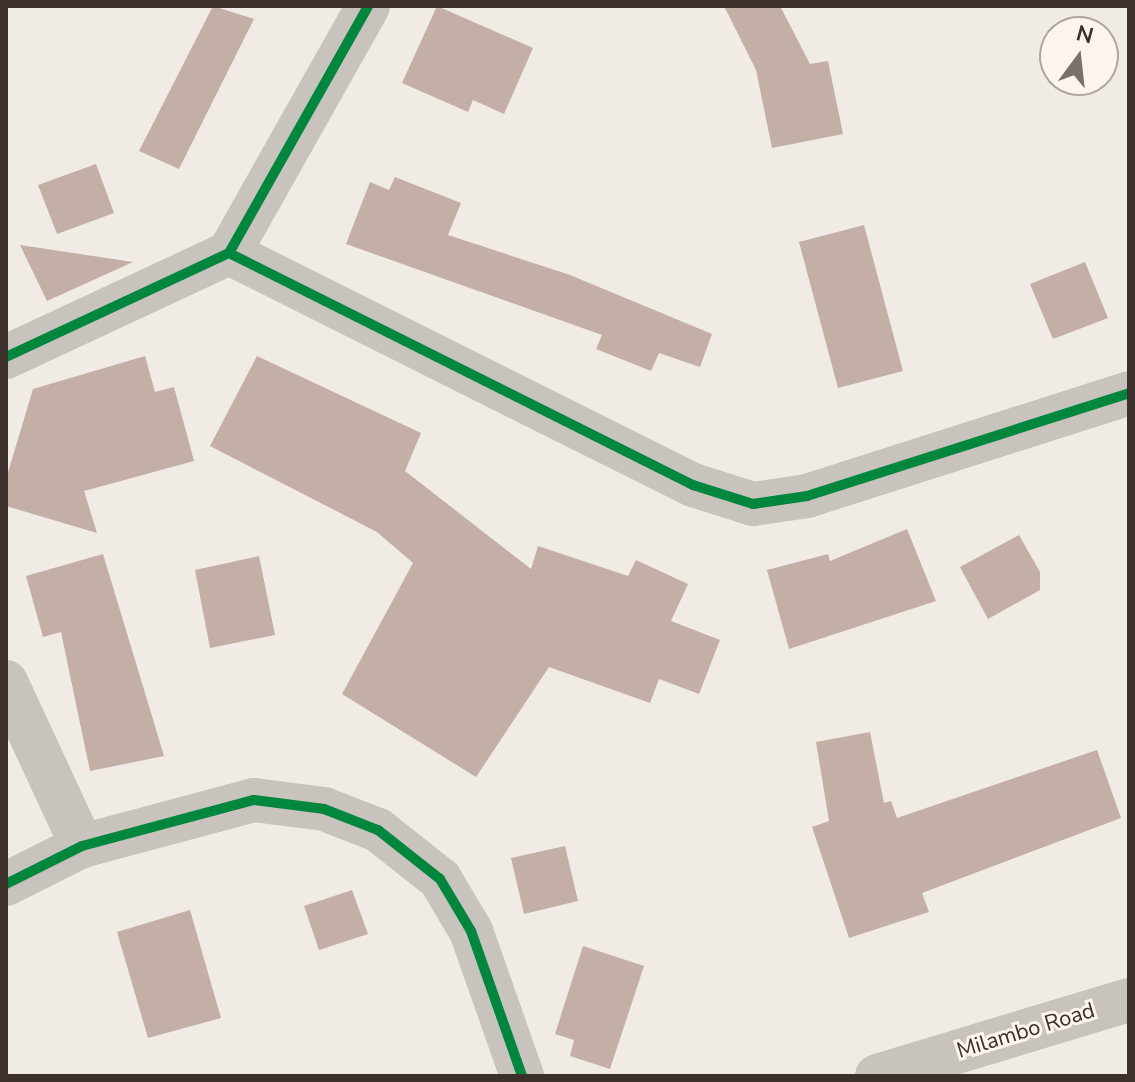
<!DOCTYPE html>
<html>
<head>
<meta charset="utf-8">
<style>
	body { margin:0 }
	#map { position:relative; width:1135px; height:1082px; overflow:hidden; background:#f0ebe5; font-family:"Nunito Sans",sans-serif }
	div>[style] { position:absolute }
	.building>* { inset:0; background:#c3afa7 }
	.minor>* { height:44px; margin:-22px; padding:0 22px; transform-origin:22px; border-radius:22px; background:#c9c3be }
	.cycleway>* { height:10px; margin:-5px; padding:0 5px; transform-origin:5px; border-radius:5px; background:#00873e }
	span { translate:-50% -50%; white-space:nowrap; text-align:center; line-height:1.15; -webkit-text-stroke:6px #fbf5ee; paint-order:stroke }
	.street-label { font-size:22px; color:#3b302b }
	.frame { position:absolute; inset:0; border:8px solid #3b302b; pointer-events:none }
	.north { position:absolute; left:1039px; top:16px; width:80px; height:80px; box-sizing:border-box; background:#fbf5ee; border:2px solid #aea6a0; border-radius:50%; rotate:15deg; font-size:22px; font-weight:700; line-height:32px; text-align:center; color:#3b302b }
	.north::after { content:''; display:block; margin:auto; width:28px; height:36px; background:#7a716c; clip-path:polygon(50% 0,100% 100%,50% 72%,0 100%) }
</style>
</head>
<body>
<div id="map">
	<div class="building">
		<i style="clip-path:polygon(213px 6px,254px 19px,179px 169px,139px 151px)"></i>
		<i style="clip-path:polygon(437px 6px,533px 48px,504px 114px,473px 100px,468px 112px,402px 83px)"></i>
		<i style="clip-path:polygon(724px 6px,780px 6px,810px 64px,828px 61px,843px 134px,772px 148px,756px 70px)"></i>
		<i style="clip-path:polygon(96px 164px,114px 213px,57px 234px,38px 185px)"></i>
		<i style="clip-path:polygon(395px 177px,461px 203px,448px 235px,570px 275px,712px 334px,700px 367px,659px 353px,651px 371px,596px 349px,602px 335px,346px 244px,370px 182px,389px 190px)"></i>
		<i style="clip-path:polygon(864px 225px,903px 371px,838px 388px,799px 242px)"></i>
		<i style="clip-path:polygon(20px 245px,133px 262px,47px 301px)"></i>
		<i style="clip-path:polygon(1085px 262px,1108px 318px,1053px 339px,1030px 284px)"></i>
		<i style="clip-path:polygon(145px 356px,155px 392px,174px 387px,194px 461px,84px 491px,97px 533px,6px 506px,6px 479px,33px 389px)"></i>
		<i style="clip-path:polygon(257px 356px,421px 433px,405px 471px,531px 569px,538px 546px,628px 576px,636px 560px,688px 584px,671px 621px,720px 640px,699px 694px,659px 679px,650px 703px,549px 667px,476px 777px,342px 694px,413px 563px,377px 532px,210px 446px)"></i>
		<i style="clip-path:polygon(907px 529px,936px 601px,789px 649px,767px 570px,828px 554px,830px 561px)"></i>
		<i style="clip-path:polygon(1019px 535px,1040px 572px,1040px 590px,988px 619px,960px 567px)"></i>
		<i style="clip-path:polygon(103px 554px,164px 756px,90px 771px,61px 632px,43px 637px,26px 576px)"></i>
		<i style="clip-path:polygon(259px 556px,275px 635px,210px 648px,195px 570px)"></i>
		<i style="clip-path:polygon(870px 732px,884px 803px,891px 801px,897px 818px,1097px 750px,1121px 818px,922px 893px,929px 912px,849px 938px,812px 827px,829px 821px,816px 742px)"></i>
		<i style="clip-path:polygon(565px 846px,578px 901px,524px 914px,511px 858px)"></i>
		<i style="clip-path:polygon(352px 890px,368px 934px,319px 950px,304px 906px)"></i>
		<i style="clip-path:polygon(190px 910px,221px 1018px,148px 1038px,117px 932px)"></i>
		<i style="clip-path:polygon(583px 946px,644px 966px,610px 1069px,570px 1056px,574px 1040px,555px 1034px)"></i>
	</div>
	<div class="minor">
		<i style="left:229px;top:253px;width:519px;rotate:26.57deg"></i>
		<i style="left:693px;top:485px;width:63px;rotate:17.6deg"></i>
		<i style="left:753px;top:504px;width:55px;rotate:-8.4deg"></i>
		<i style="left:807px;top:496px;width:338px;rotate:-17.7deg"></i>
		<i style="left:6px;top:357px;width:246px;rotate:-25deg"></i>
		<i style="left:229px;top:253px;width:283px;rotate:-60.6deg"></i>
		<i style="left:6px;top:682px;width:181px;rotate:65.1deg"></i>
		<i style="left:6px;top:884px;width:85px;rotate:-26.6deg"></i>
		<i style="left:82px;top:846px;width:178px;rotate:-15deg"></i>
		<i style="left:254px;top:800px;width:71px;rotate:7.3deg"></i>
		<i style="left:324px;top:809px;width:58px;rotate:21.3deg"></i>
		<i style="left:378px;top:830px;width:79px;rotate:38.3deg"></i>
		<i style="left:440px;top:879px;width:61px;rotate:59.2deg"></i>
		<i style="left:471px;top:931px;width:154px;rotate:70.6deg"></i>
		<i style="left:877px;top:1076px;width:263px;rotate:-16.8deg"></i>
	</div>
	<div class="cycleway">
		<i style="left:229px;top:253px;width:519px;rotate:26.57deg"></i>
		<i style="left:693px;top:485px;width:63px;rotate:17.6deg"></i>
		<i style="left:753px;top:504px;width:55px;rotate:-8.4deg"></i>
		<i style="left:807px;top:496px;width:338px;rotate:-17.7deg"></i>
		<i style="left:6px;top:357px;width:246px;rotate:-25deg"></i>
		<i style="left:229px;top:253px;width:283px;rotate:-60.6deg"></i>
		<i style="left:6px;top:884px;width:85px;rotate:-26.6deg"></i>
		<i style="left:82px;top:846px;width:178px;rotate:-15deg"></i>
		<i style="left:254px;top:800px;width:71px;rotate:7.3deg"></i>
		<i style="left:324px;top:809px;width:58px;rotate:21.3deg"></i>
		<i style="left:378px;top:830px;width:79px;rotate:38.3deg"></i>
		<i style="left:440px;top:879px;width:61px;rotate:59.2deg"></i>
		<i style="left:471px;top:931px;width:154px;rotate:70.6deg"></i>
	</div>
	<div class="street-label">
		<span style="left:1026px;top:1031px;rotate:-17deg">Milambo Road</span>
	</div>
	<div class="frame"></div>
	<div class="north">N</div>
</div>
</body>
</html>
